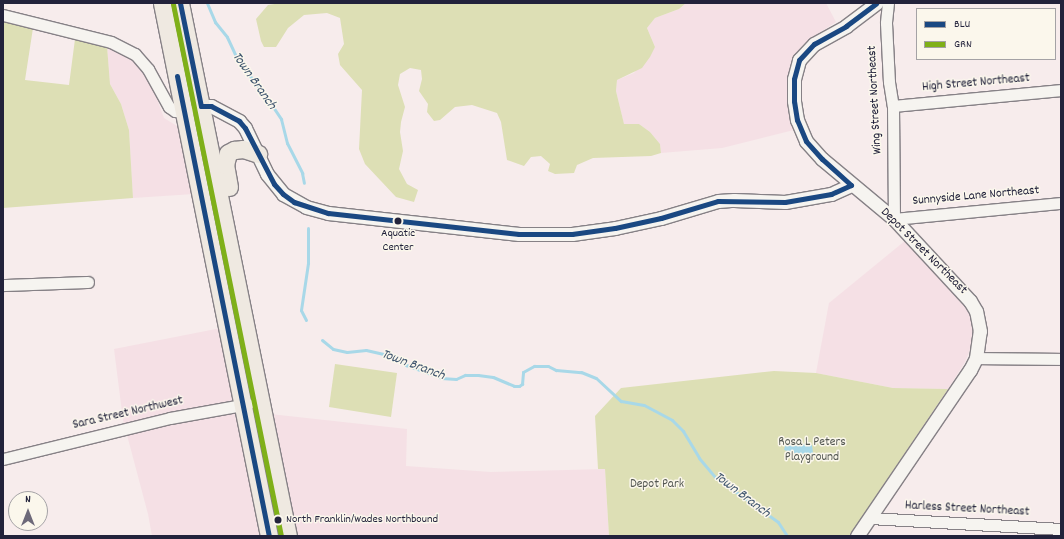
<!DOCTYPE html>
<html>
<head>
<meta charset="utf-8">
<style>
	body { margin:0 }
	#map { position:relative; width:1064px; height:539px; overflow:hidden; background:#f7ecec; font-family:Dekko,sans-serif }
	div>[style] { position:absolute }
	.built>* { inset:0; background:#f5e0e5 }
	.green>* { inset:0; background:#dddfb5 }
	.water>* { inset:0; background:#a8d8e8 }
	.stream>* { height:3px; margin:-1.5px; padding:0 1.5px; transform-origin:1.5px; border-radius:1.5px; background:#a8d8e8 }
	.roads { filter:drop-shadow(1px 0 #868186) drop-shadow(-1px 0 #868186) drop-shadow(0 1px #868186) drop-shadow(0 -1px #868186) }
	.minor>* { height:11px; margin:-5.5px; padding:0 5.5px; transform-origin:5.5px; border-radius:5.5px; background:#f6f4f0 }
	.tertiary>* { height:13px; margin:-6.5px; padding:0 6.5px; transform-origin:6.5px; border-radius:6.5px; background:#f6f4f0 }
	.primary>* { height:17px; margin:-8.5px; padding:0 8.5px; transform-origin:8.5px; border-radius:8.5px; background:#efe9e1 }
	.bus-1>* { height:5px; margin:-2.5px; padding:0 2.5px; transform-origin:2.5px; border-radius:2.5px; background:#1a4882 }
	.bus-2>* { height:5px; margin:-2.5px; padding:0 2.5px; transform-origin:2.5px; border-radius:2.5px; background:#7fb019 }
	.dots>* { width:11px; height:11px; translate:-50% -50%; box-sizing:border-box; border:2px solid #fbf7ec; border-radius:50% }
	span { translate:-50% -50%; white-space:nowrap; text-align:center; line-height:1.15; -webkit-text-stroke:3px #fbf7ec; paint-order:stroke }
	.bus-label { font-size:12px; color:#22223b }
	.left { translate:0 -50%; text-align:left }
	.street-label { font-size:13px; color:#22223b }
	.park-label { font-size:13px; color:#545852 }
	.water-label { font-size:14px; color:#40566f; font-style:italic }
	.frame { position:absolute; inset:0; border:4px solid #22223b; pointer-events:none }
	.legend { position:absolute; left:916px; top:8px; width:140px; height:52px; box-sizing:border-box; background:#fbf7ec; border:1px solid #a4a2a5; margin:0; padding:5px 7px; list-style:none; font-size:12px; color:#22223b }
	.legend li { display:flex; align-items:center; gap:8px; height:20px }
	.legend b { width:20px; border:1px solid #a4a2a5 }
	.north { position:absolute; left:8px; top:491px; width:40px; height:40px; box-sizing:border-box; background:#fbf7ec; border:1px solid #a4a2a5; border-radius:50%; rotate:0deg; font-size:11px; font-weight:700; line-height:16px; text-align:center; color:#22223b }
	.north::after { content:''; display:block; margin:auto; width:14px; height:18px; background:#6d6979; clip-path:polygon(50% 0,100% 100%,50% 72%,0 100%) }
</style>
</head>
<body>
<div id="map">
	<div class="built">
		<i style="clip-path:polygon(686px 3px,826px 3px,836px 22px,808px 40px,794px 55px,790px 65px,788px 86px,789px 105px,794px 130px,722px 148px,661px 153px,660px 144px,650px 132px,639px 124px,624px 125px,616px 91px,617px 80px,634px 73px,655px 47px,647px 28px,655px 18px,679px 9px)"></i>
		<i style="clip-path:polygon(107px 46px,124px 53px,136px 61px,142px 68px,154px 91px,164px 118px,177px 126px,181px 132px,194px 194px,133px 198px,129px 130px,121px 104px,110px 84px)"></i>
		<i style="clip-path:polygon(906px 240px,967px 307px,971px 318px,973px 331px,972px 345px,965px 362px,948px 389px,893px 388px,816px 373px,829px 303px)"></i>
		<i style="clip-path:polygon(221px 328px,263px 536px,152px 536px,148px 514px,123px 420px,114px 349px)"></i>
		<i style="clip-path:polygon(270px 414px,407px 429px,406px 466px,491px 472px,605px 469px,609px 536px,294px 536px)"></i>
	</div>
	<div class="green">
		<i style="clip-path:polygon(281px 3px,686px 3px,679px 9px,655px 18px,647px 28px,655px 47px,650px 57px,642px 68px,617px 80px,616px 91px,624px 124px,639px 124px,650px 132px,660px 144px,661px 153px,651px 156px,593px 158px,577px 165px,574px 173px,555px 174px,548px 171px,550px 164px,541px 156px,531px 157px,524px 166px,507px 160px,501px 122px,497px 113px,472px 105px,455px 107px,440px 120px,434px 121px,427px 112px,428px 104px,419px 91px,422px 79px,421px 70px,410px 68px,400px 74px,398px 85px,405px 107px,401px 122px,400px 132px,403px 151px,399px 169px,407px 184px,418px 190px,414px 202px,396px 197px,365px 164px,359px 149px,362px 90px,340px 65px,338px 54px,344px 44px,340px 18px,327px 13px,304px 15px,288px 28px,276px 47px,264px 47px,261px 41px,256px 19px,268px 5px)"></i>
		<i style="clip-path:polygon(3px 21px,33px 28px,25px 80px,69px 85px,75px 39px,107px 46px,110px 84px,121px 104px,129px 130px,133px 198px,3px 208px)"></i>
		<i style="clip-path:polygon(335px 364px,397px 373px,391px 417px,329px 407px)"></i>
		<i style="clip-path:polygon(774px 371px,816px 373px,893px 388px,948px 389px,849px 536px,609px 536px,605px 469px,598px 469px,595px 416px,621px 388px)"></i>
	</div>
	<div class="water">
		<i style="clip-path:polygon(786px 442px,812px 445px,813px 453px,811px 453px,810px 458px,784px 450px)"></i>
	</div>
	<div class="stream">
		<i style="left:207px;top:3px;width:21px;rotate:67deg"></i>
		<i style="left:215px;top:22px;width:19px;rotate:51deg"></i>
		<i style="left:227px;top:37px;width:26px;rotate:65deg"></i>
		<i style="left:238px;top:61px;width:43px;rotate:51.5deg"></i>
		<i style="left:265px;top:95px;width:29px;rotate:56deg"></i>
		<i style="left:281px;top:119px;width:25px;rotate:76deg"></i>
		<i style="left:287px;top:143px;width:34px;rotate:63deg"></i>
		<i style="left:302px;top:173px;width:10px;rotate:79deg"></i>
		<i style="left:306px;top:320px;width:11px;rotate:-117deg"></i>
		<i style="left:301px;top:310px;width:48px;rotate:-81.5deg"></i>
		<i style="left:308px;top:263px;width:35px;rotate:-90deg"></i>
		<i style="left:322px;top:340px;width:14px;rotate:39deg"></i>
		<i style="left:333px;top:349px;width:14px;rotate:12deg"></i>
		<i style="left:347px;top:352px;width:19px;rotate:-6deg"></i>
		<i style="left:366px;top:350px;width:28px;rotate:13deg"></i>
		<i style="left:393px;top:356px;width:16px;rotate:35deg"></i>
		<i style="left:406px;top:365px;width:37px;rotate:20deg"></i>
		<i style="left:441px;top:378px;width:15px;rotate:4deg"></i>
		<i style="left:456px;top:379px;width:10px;rotate:-24deg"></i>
		<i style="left:465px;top:375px;width:13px"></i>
		<i style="left:478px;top:375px;width:15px;rotate:8deg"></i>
		<i style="left:493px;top:377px;width:23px;rotate:23deg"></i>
		<i style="left:514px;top:386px;width:5px"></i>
		<i style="left:519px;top:386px;width:4px;rotate:-34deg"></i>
		<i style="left:522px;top:384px;width:12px;rotate:-85deg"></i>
		<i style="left:523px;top:372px;width:13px;rotate:-29deg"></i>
		<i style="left:534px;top:366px;width:14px"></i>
		<i style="left:548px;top:366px;width:9px;rotate:27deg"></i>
		<i style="left:556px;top:370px;width:25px;rotate:5deg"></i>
		<i style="left:581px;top:372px;width:16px;rotate:22deg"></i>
		<i style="left:596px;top:378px;width:34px;rotate:43deg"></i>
		<i style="left:621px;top:401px;width:23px;rotate:10deg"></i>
		<i style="left:644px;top:405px;width:32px;rotate:28deg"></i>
		<i style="left:672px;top:420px;width:16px;rotate:45deg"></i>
		<i style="left:683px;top:431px;width:31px;rotate:59deg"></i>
		<i style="left:699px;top:458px;width:25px;rotate:50deg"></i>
		<i style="left:715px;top:477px;width:77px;rotate:35.5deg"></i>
		<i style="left:778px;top:522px;width:17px;rotate:57deg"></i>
	</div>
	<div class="roads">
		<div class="minor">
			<i style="left:888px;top:3px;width:20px;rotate:96deg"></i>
			<i style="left:886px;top:23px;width:59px;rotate:87.1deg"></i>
			<i style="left:889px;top:82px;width:24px;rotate:81deg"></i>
			<i style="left:893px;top:106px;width:113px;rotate:89.5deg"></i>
			<i style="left:894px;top:219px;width:168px;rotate:-5.5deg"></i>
			<i style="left:3px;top:15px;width:111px;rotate:14deg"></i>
			<i style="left:111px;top:42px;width:27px;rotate:27deg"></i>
			<i style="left:135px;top:54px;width:20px;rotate:49deg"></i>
			<i style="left:148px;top:69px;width:43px;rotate:61.1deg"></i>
			<i style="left:169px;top:107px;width:7px;rotate:34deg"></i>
			<i style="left:175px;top:111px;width:10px;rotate:6deg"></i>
			<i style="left:185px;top:112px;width:4px;rotate:-27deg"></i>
			<i style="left:893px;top:106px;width:169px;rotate:-5.4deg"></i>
			<i style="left:3px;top:285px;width:85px;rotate:-2deg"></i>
			<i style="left:976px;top:358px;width:85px;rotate:0.7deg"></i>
			<i style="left:3px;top:459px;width:172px;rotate:-13.8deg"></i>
			<i style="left:170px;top:418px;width:79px;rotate:-10.2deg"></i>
			<i style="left:870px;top:518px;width:191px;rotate:3.3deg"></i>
		</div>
		<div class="tertiary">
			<i style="left:201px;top:106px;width:10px"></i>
			<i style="left:211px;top:106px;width:32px;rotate:28deg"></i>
			<i style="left:239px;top:121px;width:9px;rotate:49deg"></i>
			<i style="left:245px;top:128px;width:51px;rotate:64.4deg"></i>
			<i style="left:267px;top:174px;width:26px;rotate:51deg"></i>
			<i style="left:283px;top:194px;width:26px;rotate:29deg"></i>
			<i style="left:306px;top:207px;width:23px;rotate:15deg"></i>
			<i style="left:328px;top:213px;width:192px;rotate:6.3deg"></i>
			<i style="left:519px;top:234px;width:53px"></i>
			<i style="left:572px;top:234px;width:43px;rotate:-7.9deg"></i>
			<i style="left:615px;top:228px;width:47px;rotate:-12.3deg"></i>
			<i style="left:661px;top:218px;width:59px;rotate:-16.6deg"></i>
			<i style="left:718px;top:201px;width:16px;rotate:-4deg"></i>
			<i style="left:734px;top:200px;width:51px;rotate:2.2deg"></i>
			<i style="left:785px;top:202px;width:47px;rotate:-9.9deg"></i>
			<i style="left:831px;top:194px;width:22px;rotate:-24deg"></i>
			<i style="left:857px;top:536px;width:201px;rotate:-55.8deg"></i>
			<i style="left:970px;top:370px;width:13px;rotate:-63deg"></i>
			<i style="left:976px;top:358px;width:27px;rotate:-82deg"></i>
			<i style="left:980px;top:331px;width:20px;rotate:-101deg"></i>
			<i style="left:976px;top:311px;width:12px;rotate:-121deg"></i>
			<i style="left:970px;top:301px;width:112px;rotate:-132.8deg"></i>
			<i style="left:894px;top:219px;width:94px;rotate:-140.2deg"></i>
			<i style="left:822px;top:159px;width:24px;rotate:-132deg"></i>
			<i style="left:806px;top:141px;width:23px;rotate:-113deg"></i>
			<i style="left:797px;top:120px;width:19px;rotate:-99deg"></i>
			<i style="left:794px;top:101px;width:22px;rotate:-90deg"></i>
			<i style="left:794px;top:79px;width:20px;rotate:-75deg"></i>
			<i style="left:799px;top:60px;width:22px;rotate:-47deg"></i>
			<i style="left:814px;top:44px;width:37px;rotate:-29deg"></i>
			<i style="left:846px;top:26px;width:38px;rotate:-37deg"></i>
		</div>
		<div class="primary">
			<i style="left:162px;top:3px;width:544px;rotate:78.65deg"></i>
			<i style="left:180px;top:3px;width:544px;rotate:78.55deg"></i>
			<i style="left:229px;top:187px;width:22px;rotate:-100deg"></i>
			<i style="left:225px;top:165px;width:12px;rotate:-76deg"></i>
			<i style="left:228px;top:153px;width:7px;rotate:-27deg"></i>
			<i style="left:234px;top:150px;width:9px;rotate:-6deg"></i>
			<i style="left:243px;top:149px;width:16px;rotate:18deg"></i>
		</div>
	</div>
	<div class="bus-1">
		<i style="left:180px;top:3px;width:105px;rotate:78.5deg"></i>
		<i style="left:201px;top:106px;width:10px"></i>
		<i style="left:211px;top:106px;width:32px;rotate:28deg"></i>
		<i style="left:239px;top:121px;width:9px;rotate:49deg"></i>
		<i style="left:245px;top:128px;width:63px;rotate:62.6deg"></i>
		<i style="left:274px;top:184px;width:13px;rotate:48deg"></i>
		<i style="left:283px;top:194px;width:14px;rotate:36deg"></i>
		<i style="left:294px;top:202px;width:36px;rotate:18deg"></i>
		<i style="left:328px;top:213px;width:192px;rotate:6.3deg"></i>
		<i style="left:519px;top:234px;width:53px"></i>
		<i style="left:572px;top:234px;width:43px;rotate:-7.9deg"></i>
		<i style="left:615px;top:228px;width:47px;rotate:-12.3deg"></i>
		<i style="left:661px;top:218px;width:59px;rotate:-16.6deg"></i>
		<i style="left:718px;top:201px;width:67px;rotate:0.9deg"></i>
		<i style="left:785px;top:202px;width:47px;rotate:-9.9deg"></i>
		<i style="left:831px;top:194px;width:22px;rotate:-24deg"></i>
		<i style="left:851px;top:185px;width:39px;rotate:-138deg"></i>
		<i style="left:822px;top:159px;width:24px;rotate:-132deg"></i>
		<i style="left:806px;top:141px;width:23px;rotate:-113deg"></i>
		<i style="left:797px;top:120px;width:19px;rotate:-99deg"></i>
		<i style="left:794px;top:101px;width:22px;rotate:-90deg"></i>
		<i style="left:794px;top:79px;width:20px;rotate:-75deg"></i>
		<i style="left:799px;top:60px;width:22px;rotate:-47deg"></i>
		<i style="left:814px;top:44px;width:37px;rotate:-29deg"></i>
		<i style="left:846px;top:26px;width:38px;rotate:-37deg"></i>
		<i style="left:177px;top:76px;width:469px;rotate:78.7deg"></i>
	</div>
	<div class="bus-2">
		<i style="left:173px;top:4px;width:543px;rotate:78.52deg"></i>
	</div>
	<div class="dots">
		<i style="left:398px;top:221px;background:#22223b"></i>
		<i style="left:278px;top:520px;background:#22223b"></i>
	</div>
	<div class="bus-label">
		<span style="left:398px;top:241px">Aquatic<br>Center</span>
		<span class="left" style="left:286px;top:520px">North Franklin/Wades Northbound</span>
	</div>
	<div class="street-label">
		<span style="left:976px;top:84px;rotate:-5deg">High Street Northeast</span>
		<span style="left:876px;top:100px;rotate:-93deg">Wing Street Northeast</span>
		<span style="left:976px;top:197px;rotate:-5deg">Sunnyside Lane Northeast</span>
		<span style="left:923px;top:252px;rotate:45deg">Depot Street Northeast</span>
		<span style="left:128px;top:414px;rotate:-13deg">Sara Street Northwest</span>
		<span style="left:967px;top:510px;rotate:3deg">Harless Street Northeast</span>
	</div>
	<div class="park-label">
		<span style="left:812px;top:451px">Rosa L Peters<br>Playground</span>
		<span style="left:657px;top:485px">Depot Park</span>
	</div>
	<div class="water-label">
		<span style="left:254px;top:81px;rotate:55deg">Town Branch</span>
		<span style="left:413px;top:365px;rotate:20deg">Town Branch</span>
		<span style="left:742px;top:495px;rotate:37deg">Town Branch</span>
	</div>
	<div class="frame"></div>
	<ul class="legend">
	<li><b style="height:5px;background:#1a4882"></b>BLU</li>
	<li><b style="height:5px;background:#7fb019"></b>GRN</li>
	</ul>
	<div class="north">N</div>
</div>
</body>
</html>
